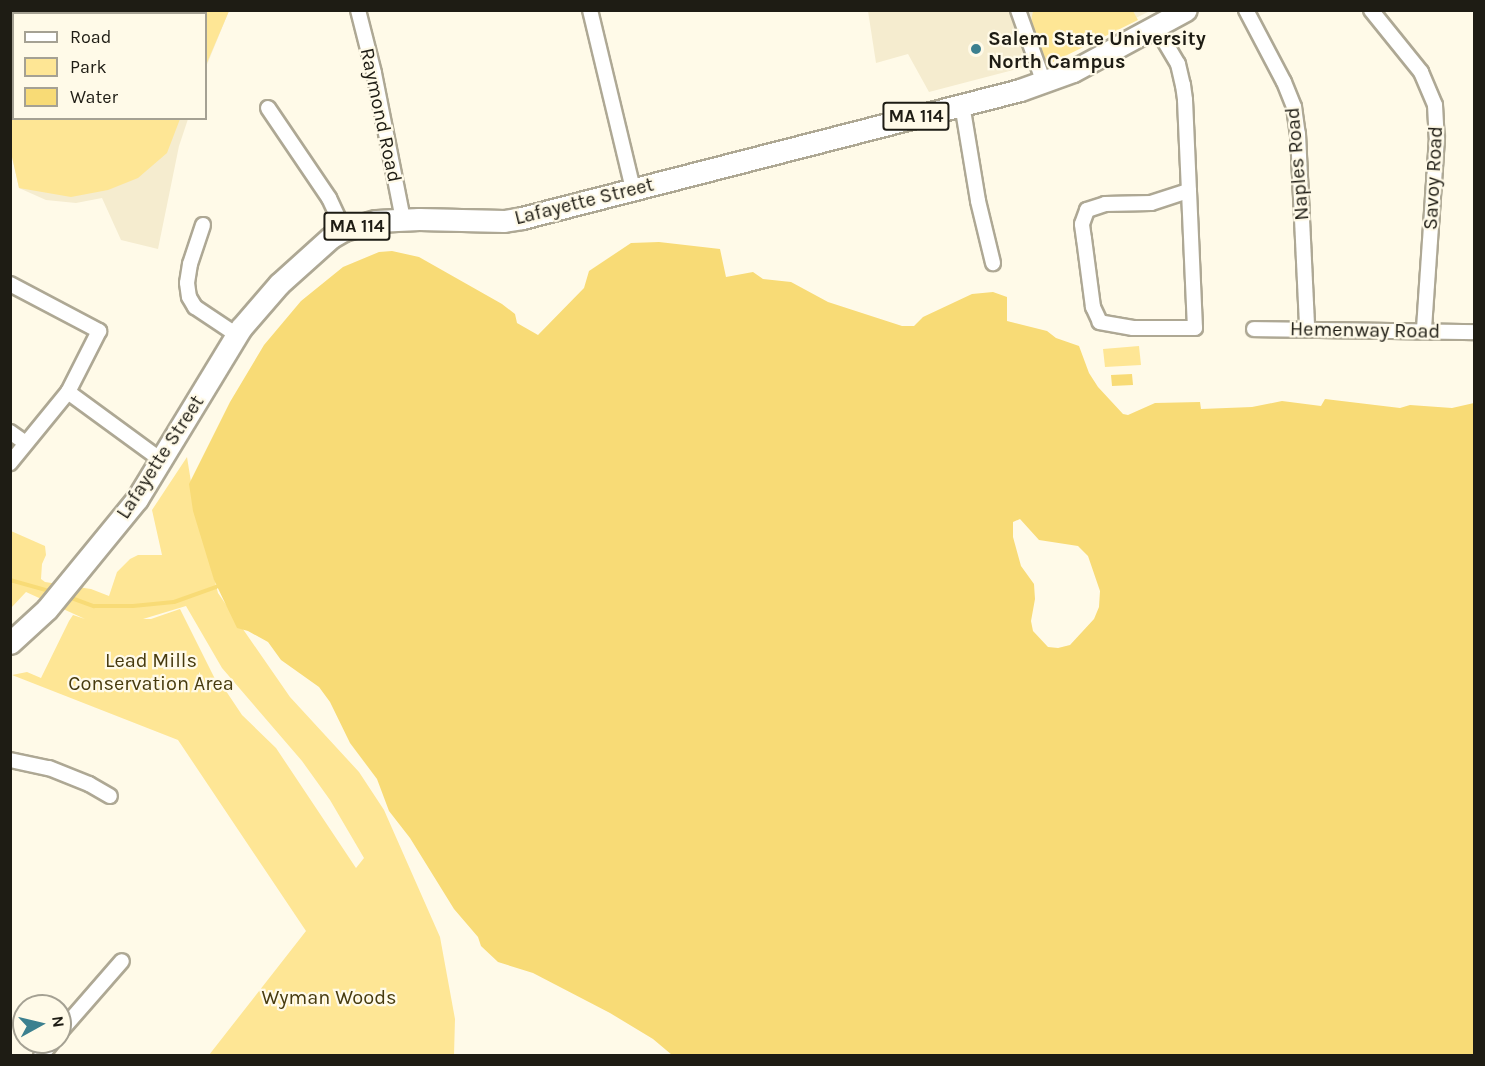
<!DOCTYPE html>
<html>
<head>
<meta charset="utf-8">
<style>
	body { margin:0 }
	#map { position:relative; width:1485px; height:1066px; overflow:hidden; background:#fffae8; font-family:Karla,sans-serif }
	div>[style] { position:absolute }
	.built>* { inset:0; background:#f5eccf }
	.green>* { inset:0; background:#fee695 }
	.water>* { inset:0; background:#f8db76 }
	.stream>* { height:4px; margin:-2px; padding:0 2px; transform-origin:2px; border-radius:2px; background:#f8db76 }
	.roads { filter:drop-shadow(2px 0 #aea894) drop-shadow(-2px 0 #aea894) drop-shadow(0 2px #aea894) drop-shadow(0 -2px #aea894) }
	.minor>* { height:14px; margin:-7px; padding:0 7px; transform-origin:7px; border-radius:7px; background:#fff }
	.primary>* { height:21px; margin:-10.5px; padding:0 10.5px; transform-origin:10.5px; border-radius:10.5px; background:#fff }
	.dots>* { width:16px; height:16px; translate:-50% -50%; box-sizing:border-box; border:3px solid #fffae8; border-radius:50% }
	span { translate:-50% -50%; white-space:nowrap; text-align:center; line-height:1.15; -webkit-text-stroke:4.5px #fffae8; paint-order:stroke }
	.shield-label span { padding:2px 4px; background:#fffae8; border:2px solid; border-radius:4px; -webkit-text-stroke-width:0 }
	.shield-label { font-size:18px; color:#1e1c14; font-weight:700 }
	.poi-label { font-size:20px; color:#1e1c14; font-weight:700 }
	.left { translate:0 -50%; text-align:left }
	.street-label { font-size:20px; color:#1e1c14 }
	.park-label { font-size:20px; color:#463a0e }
	.frame { position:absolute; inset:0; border:12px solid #1e1c14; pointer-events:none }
	.legend { position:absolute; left:12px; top:12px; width:195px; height:108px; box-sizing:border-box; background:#fffae8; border:2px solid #a5a193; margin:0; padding:8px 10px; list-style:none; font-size:18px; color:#1e1c14 }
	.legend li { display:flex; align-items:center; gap:12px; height:30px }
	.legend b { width:30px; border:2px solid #a5a193 }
	.north { position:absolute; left:12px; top:994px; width:60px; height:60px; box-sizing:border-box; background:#fffae8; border:2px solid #a5a193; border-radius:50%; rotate:82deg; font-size:16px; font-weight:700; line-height:24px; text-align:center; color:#1e1c14 }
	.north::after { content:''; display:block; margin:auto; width:21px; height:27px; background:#3c808f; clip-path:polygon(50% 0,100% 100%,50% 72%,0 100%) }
</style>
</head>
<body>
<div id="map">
	<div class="built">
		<i style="clip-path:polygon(10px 11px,229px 11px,206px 67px,206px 14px,14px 14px,14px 118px,188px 119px,179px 146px,158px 249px,121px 240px,102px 198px,76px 203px,46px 200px,19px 188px,10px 148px)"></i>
		<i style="clip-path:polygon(868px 11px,1150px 11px,1051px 60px,929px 92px,908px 54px,876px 63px)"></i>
	</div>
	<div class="green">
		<i style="clip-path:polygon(10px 11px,187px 11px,188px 13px,14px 14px,14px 118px,180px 119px,167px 153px,138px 178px,108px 190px,71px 197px,19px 188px,10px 148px)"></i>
		<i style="clip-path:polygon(204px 11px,229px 11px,206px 65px,206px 14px,202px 13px)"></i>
		<i style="clip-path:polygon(1033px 11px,1133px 11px,1138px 20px,1047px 65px,1031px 22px)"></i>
		<i style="clip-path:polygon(1139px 346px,1141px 365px,1105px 367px,1103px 349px)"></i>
		<i style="clip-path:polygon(evenodd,187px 457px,195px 507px,218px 593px,290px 697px,359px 772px,384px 810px,440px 937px,455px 1019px,454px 1055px,209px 1055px,306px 931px,178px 740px,12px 675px,27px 672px,41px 678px,69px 621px,73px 615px,85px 619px,26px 592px,11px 608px,11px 531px,45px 546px,46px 555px,42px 564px,41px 579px,45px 582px,91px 589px,109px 596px,117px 572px,130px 559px,138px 555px,162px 555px,152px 510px,187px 457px,186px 606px,222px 668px,302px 761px,330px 800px,364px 858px,356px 868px,276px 748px,242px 715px,222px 685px,219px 687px,180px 609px,151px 619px,143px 619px,186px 606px)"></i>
	</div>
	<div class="water">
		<i style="clip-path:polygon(evenodd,659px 242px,720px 249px,726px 277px,753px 272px,763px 279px,791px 282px,828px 302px,902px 326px,914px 326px,923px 317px,972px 294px,993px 292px,1007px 297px,1007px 321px,1047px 331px,1056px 338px,1079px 346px,1089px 373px,1098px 387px,1123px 414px,1128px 415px,1155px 403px,1200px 402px,1201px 409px,1252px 407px,1282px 401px,1321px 406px,1325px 399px,1400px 408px,1410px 405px,1452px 408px,1474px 403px,1474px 1055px,672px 1055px,653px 1039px,610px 1013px,533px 973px,498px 962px,481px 946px,478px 937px,454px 909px,410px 838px,389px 811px,377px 779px,350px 743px,330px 702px,319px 687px,281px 660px,268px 642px,248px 631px,237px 628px,214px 580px,193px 511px,189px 484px,230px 402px,264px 345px,301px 301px,343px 267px,379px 252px,392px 251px,419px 257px,502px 304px,515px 314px,517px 323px,538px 335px,584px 288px,589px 271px,631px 243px,659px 242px,1020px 519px,1039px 540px,1078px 546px,1088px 556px,1100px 591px,1099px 607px,1094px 619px,1070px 645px,1058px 648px,1048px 647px,1033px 631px,1031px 621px,1035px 599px,1034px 584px,1021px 566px,1013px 537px,1013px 522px,1020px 519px)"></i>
		<i style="clip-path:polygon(1132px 374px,1133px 385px,1112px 386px,1111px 375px)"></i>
	</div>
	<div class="stream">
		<i style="left:10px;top:580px;width:45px;rotate:15.6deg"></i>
		<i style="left:66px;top:596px;width:30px;rotate:20deg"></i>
		<i style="left:94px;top:606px;width:39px"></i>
		<i style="left:133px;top:606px;width:41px;rotate:-5.6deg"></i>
		<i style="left:174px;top:602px;width:45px;rotate:-19.7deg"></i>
	</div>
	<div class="roads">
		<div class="minor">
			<i style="left:358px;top:10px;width:65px;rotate:75.7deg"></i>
			<i style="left:374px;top:73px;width:149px;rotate:78.8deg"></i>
			<i style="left:590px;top:10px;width:184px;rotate:76.5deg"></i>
			<i style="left:1018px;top:10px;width:77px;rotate:70.4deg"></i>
			<i style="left:1246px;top:10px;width:81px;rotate:62.2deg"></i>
			<i style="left:1284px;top:82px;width:27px;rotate:68deg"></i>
			<i style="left:1294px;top:107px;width:27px;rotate:82deg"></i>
			<i style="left:1298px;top:134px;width:194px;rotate:87.3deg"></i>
			<i style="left:1371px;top:10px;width:80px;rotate:51.1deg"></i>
			<i style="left:1421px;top:72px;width:36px;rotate:67deg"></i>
			<i style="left:1435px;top:105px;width:33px;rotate:87deg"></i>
			<i style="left:1437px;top:138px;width:192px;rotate:93.9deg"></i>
			<i style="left:1156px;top:27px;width:43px;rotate:59.3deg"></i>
			<i style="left:1178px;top:64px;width:22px;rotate:77deg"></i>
			<i style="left:1183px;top:85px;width:15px;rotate:82deg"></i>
			<i style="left:1185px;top:100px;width:91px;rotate:87.5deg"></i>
			<i style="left:1189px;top:191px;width:137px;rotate:87.5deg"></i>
			<i style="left:1195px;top:328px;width:62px;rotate:180deg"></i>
			<i style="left:1133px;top:328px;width:34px;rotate:-170deg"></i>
			<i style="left:1100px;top:322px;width:17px;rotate:-115deg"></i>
			<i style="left:1093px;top:307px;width:69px;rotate:-97.5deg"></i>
			<i style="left:1084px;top:239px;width:15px;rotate:-98deg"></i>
			<i style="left:1082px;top:224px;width:15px;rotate:-70deg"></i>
			<i style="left:1087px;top:210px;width:19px;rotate:-18deg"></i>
			<i style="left:1105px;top:204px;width:46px;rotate:-1.2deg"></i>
			<i style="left:1151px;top:203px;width:40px;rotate:-18deg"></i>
			<i style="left:962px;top:104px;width:98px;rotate:80.6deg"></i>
			<i style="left:978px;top:201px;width:64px;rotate:76.4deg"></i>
			<i style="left:268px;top:108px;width:109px;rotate:55.9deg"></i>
			<i style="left:329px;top:198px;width:35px;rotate:65deg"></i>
			<i style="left:203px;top:225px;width:41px;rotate:108.4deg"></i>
			<i style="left:190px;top:264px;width:19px;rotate:99deg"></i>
			<i style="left:187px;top:283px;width:14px;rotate:82deg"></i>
			<i style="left:189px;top:297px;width:12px;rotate:59deg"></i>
			<i style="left:195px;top:307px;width:50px;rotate:33.7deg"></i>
			<i style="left:10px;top:284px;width:101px;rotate:27.8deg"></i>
			<i style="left:99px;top:331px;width:68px;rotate:116.9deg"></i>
			<i style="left:68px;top:392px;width:92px;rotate:129.2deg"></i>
			<i style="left:1254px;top:329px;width:220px;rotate:0.8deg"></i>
			<i style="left:68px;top:392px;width:115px;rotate:36.2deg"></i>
			<i style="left:10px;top:432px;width:19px;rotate:35deg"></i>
			<i style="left:10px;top:760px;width:40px;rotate:12deg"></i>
			<i style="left:49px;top:768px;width:43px;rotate:21.8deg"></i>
			<i style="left:89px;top:784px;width:24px;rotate:30deg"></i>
			<i style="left:60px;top:1032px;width:94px;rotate:-48.9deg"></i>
			<i style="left:41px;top:1056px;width:18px;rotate:-52deg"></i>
		</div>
		<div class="primary">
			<i style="left:10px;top:643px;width:50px;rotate:-42.6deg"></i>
			<i style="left:47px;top:609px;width:142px;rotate:-50.7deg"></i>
			<i style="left:137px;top:499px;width:200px;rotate:-58.7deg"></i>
			<i style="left:241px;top:328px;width:58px;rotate:-49.2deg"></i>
			<i style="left:279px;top:284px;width:69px;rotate:-42deg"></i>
			<i style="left:330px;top:238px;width:16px;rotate:-30deg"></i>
			<i style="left:344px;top:230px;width:33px;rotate:-16deg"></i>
			<i style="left:376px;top:221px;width:43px;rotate:-2.7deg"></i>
			<i style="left:419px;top:219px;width:85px;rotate:1.3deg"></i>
			<i style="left:504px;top:221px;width:18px;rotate:-9deg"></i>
			<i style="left:522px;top:218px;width:514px;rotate:-14.41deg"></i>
			<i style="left:1020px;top:90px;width:56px;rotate:-19.7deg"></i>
			<i style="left:1073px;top:71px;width:128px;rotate:-28.4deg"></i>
		</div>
	</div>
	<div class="dots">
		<i style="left:976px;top:49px;background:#3c808f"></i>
	</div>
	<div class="shield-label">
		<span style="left:916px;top:116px">MA 114</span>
		<span style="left:357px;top:226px">MA 114</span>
	</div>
	<div class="poi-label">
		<span class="left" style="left:988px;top:50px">Salem State University<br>North Campus</span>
	</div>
	<div class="street-label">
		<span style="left:381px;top:115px;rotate:78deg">Raymond Road</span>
		<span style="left:1297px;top:164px;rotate:-95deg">Naples Road</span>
		<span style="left:1433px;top:178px;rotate:-87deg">Savoy Road</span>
		<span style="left:584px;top:201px;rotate:-14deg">Lafayette Street</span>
		<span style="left:1365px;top:330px;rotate:1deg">Hemenway Road</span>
		<span style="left:160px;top:457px;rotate:-57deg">Lafayette Street</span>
	</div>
	<div class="park-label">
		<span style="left:151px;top:672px">Lead Mills<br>Conservation Area</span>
		<span style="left:329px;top:997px">Wyman Woods</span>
	</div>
	<div class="frame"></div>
	<ul class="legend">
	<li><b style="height:8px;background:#fff"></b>Road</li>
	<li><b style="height:16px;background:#fee695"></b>Park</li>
	<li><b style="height:16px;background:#f8db76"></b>Water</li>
	</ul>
	<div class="north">N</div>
</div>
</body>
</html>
